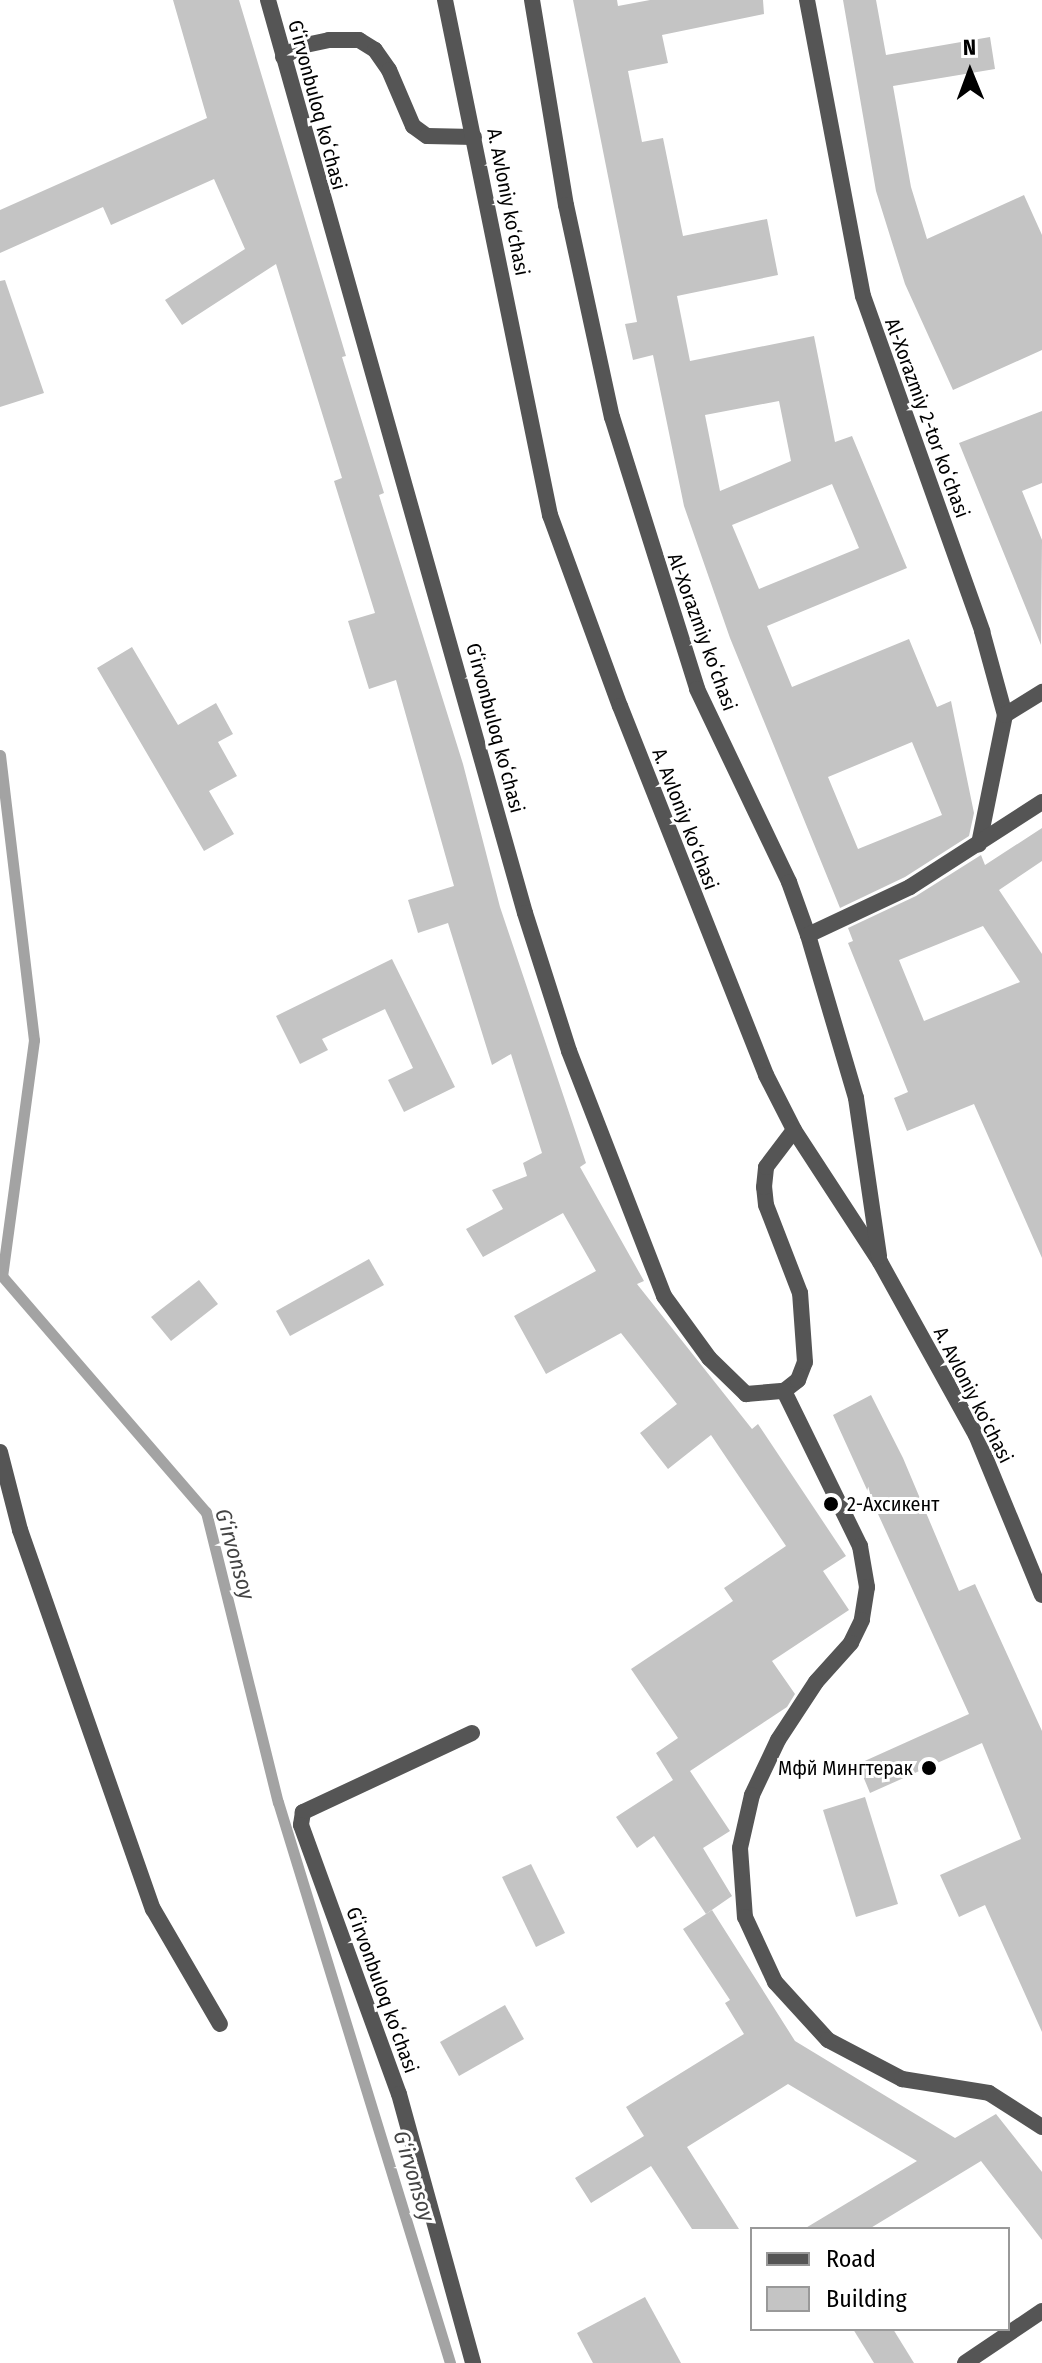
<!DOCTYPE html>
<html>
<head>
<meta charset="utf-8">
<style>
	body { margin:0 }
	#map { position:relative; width:1042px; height:2363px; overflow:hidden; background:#fff; font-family:"Fira Sans Condensed",sans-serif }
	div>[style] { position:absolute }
	.stream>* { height:11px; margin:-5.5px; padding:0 5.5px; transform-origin:5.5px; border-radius:5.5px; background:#a3a3a3 }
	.building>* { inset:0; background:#c4c4c4 }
	.service>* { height:16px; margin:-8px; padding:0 8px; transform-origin:8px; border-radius:8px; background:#555 }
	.minor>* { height:16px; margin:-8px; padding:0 8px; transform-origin:8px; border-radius:8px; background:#555 }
	.dots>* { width:22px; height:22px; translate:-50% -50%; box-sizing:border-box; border:4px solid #fff; border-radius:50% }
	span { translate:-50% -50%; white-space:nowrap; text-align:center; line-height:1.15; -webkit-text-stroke:6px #fff; paint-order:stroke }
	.street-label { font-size:20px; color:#000 }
	.poi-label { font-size:20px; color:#000 }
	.left { translate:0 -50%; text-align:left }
	.right { translate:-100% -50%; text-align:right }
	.water-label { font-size:22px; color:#444; font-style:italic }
	.legend { position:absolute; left:750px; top:2227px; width:260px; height:104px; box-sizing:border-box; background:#fff; border:2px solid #999; margin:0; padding:10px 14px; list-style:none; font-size:24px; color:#000 }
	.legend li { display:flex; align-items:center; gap:16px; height:40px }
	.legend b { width:40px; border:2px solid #999 }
	.north { position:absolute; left:930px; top:32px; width:80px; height:80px; -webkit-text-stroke:6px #fff; paint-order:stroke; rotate:359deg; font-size:22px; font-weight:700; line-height:32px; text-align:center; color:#000 }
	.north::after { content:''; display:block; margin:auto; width:28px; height:36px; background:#000; clip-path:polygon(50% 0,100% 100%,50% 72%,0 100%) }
</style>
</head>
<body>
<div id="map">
	<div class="stream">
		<i style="left:0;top:755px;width:287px;rotate:83.2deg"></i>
		<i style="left:34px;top:1040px;width:238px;rotate:97.7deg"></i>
		<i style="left:2px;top:1276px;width:312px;rotate:49.2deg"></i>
		<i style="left:206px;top:1512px;width:299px;rotate:76.1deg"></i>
		<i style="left:278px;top:1802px;width:587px;rotate:72.95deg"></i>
	</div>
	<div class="building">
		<i style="clip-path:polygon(173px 0,239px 0,346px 356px,342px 357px,384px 493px,379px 495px,463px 764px,500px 907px,586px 1163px,580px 1167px,644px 1281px,637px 1284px,752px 1429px,758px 1424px,846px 1556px,823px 1571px,849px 1610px,772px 1661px,795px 1694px,787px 1707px,690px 1771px,730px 1831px,703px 1848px,732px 1896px,706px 1914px,654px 1836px,637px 1848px,616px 1817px,673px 1780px,656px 1753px,678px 1738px,631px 1669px,733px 1601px,724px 1588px,786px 1546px,711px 1435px,668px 1469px,640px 1433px,677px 1404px,621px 1333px,546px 1374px,514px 1316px,596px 1271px,563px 1213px,483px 1257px,466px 1229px,503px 1209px,492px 1190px,527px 1176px,523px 1163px,542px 1153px,511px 1054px,492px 1065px,448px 923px,418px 933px,408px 900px,454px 886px,396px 680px,369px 689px,348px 621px,375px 613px,334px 481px,342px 478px,276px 264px,182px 325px,165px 300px,245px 249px,214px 179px,111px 225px,103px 207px,0 253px,0 210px,207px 118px)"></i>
		<i style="clip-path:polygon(evenodd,573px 0,617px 0,618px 6px,650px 0,763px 0,764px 14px,662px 35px,668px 63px,628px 71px,642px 142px,663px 138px,683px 236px,767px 219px,778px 275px,677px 296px,690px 361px,814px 336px,835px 442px,852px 436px,907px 568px,767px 626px,792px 687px,909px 639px,937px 707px,951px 701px,974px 813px,969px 836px,905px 877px,840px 908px,730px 638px,684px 506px,653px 355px,633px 360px,625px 324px,637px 322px,573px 0,779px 401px,791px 461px,720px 491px,705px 415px,779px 401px,573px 0,832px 484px,859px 548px,759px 589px,732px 525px,832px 484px,573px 0,912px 742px,942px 815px,858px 849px,828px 777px,912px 742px)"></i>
		<i style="clip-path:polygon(843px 0,876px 0,886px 55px,990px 37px,995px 69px,893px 86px,911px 187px,927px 239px,1024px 195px,1042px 235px,1042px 350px,953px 390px,905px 284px,876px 191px)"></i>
		<i style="clip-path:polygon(5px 280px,44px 393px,0 407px,0 281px)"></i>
		<i style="clip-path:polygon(1042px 411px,1042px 483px,1022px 491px,1042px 540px,1041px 645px,959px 443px)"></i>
		<i style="clip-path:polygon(132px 647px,178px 725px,216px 703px,233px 734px,218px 742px,237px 776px,209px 791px,234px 834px,204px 851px,97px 668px)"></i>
		<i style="clip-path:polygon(evenodd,1042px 828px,1042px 861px,999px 890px,1042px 954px,1042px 1258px,974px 1104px,907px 1131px,894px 1098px,908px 1092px,848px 943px,853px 941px,848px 928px,916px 896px,981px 855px,985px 865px,1042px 828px,983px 926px,1020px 982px,924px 1021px,899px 960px,983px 926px)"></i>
		<i style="clip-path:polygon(392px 959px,455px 1087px,404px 1112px,388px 1080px,413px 1068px,385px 1009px,322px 1039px,328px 1050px,300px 1064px,276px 1016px)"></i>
		<i style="clip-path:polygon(369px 1259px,384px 1285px,290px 1336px,276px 1311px)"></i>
		<i style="clip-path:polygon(199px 1280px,218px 1304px,171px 1341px,151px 1317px)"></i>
		<i style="clip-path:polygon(871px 1395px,903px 1458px,959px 1591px,975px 1584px,1042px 1731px,1042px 2032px,985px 1905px,959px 1917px,940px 1875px,1021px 1839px,982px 1743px,870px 1793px,858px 1764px,969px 1714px,833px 1415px)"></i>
		<i style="clip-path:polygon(865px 1797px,898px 1904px,856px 1917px,823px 1810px)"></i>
		<i style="clip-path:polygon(531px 1864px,565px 1933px,536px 1947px,502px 1877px)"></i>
		<i style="clip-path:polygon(712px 1910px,795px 2041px,955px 2138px,996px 2114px,1042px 2172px,1042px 2240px,981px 2161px,869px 2229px,804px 2229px,917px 2161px,788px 2084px,687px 2147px,739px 2229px,692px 2229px,651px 2166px,591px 2203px,575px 2178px,644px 2136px,626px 2107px,744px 2034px,725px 2003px,730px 2000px,683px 1929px)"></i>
		<i style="clip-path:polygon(505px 2005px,524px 2039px,459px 2076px,440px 2042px)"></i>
		<i style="clip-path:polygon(645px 2297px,681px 2363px,593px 2363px,577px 2333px)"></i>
		<i style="clip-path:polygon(853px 2329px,893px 2329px,914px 2363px,874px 2363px)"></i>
	</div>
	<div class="service">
		<i style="left:283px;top:57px;width:21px;rotate:-31deg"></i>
		<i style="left:301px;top:46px;width:29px;rotate:-12deg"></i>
		<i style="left:329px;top:40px;width:30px"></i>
		<i style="left:359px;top:40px;width:19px;rotate:32deg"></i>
		<i style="left:375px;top:50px;width:24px;rotate:55deg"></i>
		<i style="left:389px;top:70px;width:61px;rotate:66.8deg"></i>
		<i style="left:413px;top:126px;width:17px;rotate:36deg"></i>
		<i style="left:427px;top:136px;width:47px;rotate:1.2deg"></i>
		<i style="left:0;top:1452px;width:81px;rotate:75.6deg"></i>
		<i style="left:20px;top:1530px;width:402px;rotate:70.7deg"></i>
		<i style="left:153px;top:1909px;width:133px;rotate:59.8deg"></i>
	</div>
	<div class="minor">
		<i style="left:268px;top:0;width:948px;rotate:74.28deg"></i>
		<i style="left:525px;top:913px;width:145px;rotate:72.3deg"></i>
		<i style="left:569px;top:1051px;width:263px;rotate:68.8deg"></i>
		<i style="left:664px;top:1296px;width:77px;rotate:54deg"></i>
		<i style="left:709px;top:1358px;width:52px;rotate:44.2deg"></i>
		<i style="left:746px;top:1394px;width:38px;rotate:-5deg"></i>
		<i style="left:784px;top:1391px;width:18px;rotate:-38deg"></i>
		<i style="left:798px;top:1380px;width:19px;rotate:-69deg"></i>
		<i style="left:805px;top:1362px;width:69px;rotate:-94.1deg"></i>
		<i style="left:800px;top:1293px;width:94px;rotate:-111.1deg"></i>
		<i style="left:766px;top:1205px;width:18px;rotate:-96deg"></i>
		<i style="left:764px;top:1187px;width:20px;rotate:-84deg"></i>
		<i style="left:766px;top:1167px;width:46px;rotate:-52.9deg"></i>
		<i style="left:445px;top:0;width:526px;rotate:78.48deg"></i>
		<i style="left:550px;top:515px;width:203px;rotate:69.9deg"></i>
		<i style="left:620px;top:706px;width:397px;rotate:68.4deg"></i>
		<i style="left:766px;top:1075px;width:62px;rotate:63deg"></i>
		<i style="left:794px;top:1130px;width:158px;rotate:56.9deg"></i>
		<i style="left:880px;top:1262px;width:198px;rotate:61deg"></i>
		<i style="left:976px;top:1435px;width:173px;rotate:67.6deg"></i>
		<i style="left:532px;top:0;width:208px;rotate:80.6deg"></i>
		<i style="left:566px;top:205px;width:217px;rotate:77.8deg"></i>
		<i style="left:612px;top:417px;width:285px;rotate:72.6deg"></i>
		<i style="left:697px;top:689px;width:214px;rotate:64.5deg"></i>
		<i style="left:789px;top:882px;width:56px;rotate:70.3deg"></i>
		<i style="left:808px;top:935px;width:170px;rotate:73.6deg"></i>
		<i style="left:856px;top:1098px;width:160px;rotate:81.7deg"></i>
		<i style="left:807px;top:0;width:301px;rotate:79.3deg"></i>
		<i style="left:863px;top:296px;width:356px;rotate:70.4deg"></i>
		<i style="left:982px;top:631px;width:87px;rotate:74.7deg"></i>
		<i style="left:1005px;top:715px;width:132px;rotate:101.4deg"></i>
		<i style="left:1005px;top:715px;width:44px;rotate:-31.9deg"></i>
		<i style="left:808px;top:935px;width:113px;rotate:-25.2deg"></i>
		<i style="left:910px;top:887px;width:157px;rotate:-32.8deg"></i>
		<i style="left:784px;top:1391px;width:173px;rotate:63.9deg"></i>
		<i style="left:860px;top:1546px;width:42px;rotate:80.3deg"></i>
		<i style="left:867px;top:1587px;width:33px;rotate:99deg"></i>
		<i style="left:862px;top:1620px;width:25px;rotate:116deg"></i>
		<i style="left:851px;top:1643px;width:52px;rotate:131.9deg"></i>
		<i style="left:816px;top:1682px;width:69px;rotate:123.2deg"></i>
		<i style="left:778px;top:1740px;width:61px;rotate:115.3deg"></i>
		<i style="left:752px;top:1795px;width:54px;rotate:102.8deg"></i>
		<i style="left:740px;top:1848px;width:69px;rotate:85.9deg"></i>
		<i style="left:745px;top:1917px;width:72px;rotate:65.2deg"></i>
		<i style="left:775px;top:1982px;width:79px;rotate:47.6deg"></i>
		<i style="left:828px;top:2040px;width:84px;rotate:27.8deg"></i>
		<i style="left:902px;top:2079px;width:88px;rotate:9.1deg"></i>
		<i style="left:989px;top:2093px;width:63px;rotate:32.7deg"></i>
		<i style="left:472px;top:1733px;width:187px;rotate:154.9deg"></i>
		<i style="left:303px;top:1812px;width:13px;rotate:99deg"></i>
		<i style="left:301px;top:1825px;width:286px;rotate:70deg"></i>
		<i style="left:399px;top:2094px;width:279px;rotate:74.6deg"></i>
		<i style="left:965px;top:2363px;width:93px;rotate:-34deg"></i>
	</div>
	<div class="dots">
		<i style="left:831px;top:1504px;background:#000"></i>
		<i style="left:929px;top:1768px;background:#000"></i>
	</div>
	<div class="street-label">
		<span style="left:317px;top:105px;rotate:75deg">Gʻirvonbuloq koʻchasi</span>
		<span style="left:508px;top:202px;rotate:79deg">A. Avloniy ko‘chasi</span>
		<span style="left:927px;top:418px;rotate:70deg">Al-Xorazmiy 2-tor koʻchasi</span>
		<span style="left:702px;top:632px;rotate:70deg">Al-Xorazmiy koʻchasi</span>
		<span style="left:495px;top:728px;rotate:75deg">Gʻirvonbuloq koʻchasi</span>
		<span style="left:685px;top:819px;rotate:69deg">A. Avloniy ko‘chasi</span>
		<span style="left:973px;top:1395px;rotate:63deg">A. Avloniy ko‘chasi</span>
		<span style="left:382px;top:1990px;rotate:70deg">Gʻirvonbuloq koʻchasi</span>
	</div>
	<div class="poi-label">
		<span class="left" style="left:847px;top:1504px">2-Ахсикент</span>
		<span class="right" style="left:913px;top:1768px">Мфй Мингтерак</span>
	</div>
	<div class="water-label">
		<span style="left:235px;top:1554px;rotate:74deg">G‘irvonsoy</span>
		<span style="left:414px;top:2176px;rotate:73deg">G‘irvonsoy</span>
	</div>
	<ul class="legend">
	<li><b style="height:10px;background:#555"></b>Road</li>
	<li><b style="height:22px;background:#c4c4c4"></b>Building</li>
	</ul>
	<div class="north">N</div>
</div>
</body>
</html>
